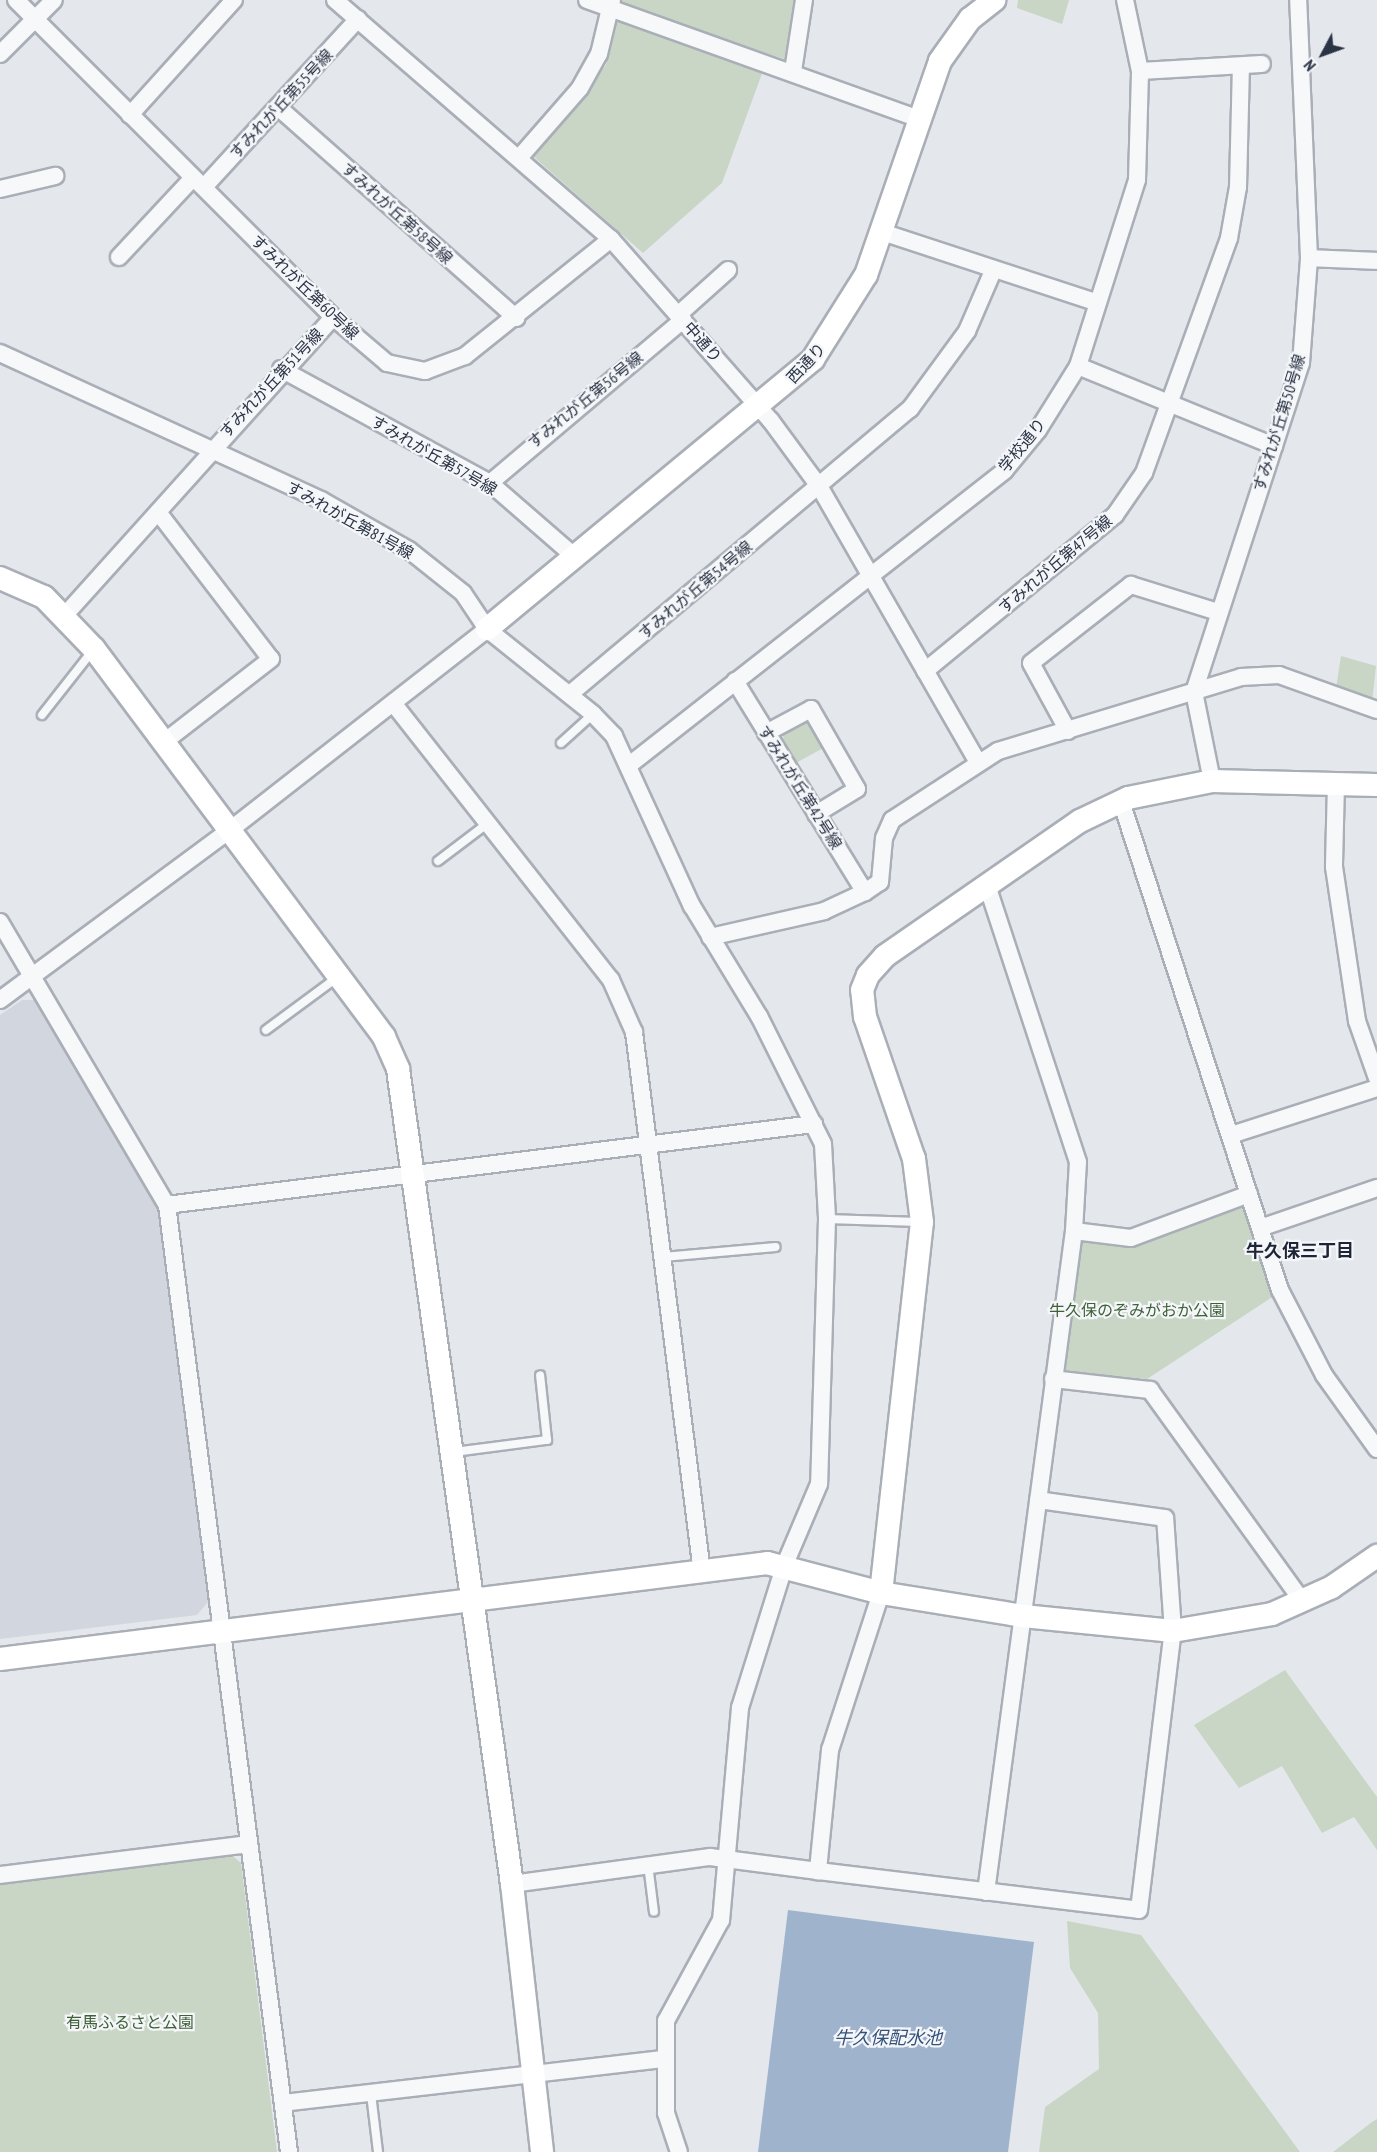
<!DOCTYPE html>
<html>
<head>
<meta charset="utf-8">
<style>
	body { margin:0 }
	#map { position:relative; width:1377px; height:2152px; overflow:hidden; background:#e4e7ec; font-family:"PT Sans Narrow","Noto Sans JP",sans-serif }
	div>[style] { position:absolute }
	.built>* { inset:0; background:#d2d6de }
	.green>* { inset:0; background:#c9d6c5 }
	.water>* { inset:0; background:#9fb4cc }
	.roads { filter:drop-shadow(2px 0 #a9aeb7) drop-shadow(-2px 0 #a9aeb7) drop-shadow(0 2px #a9aeb7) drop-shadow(0 -2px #a9aeb7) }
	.lane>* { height:8px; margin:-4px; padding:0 4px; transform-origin:4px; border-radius:4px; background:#f7f8fa }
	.street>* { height:16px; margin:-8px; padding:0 8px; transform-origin:8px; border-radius:8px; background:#f7f8fa }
	.secondary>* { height:22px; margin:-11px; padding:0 11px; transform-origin:11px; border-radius:11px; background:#fff }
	span { translate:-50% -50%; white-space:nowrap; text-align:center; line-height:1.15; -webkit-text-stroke:4.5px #f4f6f9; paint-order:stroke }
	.street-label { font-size:16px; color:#2b3445 }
	.park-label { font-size:16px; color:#3f6138 }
	.neighbourhood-label { font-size:18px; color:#1d2536; font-weight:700 }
	.water-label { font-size:18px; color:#34527a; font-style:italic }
	.north { position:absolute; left:1293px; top:24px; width:60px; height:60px; -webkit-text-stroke:4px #f4f6f9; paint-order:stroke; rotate:229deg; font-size:16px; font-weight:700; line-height:24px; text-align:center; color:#2b3445 }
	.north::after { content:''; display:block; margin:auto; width:21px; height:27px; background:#2b3445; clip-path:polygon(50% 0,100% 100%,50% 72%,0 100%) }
</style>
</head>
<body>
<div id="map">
	<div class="built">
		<i style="clip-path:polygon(22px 1000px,37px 1000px,160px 1208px,208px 1602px,197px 1615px,0 1639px,0 1015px)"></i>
	</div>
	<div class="green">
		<i style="clip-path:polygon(618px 0,797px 0,788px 60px,616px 6px)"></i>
		<i style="clip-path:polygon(1018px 0,1069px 0,1062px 24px,1017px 8px)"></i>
		<i style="clip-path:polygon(616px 19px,764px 68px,722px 183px,643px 253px,534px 157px,606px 65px)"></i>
		<i style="clip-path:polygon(1341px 656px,1376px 666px,1372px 702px,1336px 688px)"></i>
		<i style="clip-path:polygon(807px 721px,827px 746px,794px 764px,782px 742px,785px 731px)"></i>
		<i style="clip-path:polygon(1241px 1206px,1258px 1237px,1274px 1296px,1147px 1379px,1064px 1371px,1082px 1241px,1134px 1247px)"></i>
		<i style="clip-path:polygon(1285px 1670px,1377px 1797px,1377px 1850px,1354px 1817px,1322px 1833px,1282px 1766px,1239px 1788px,1194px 1725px)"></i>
		<i style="clip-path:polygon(229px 1853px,241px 1863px,277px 2152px,0 2152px,0 1883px)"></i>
		<i style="clip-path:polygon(1067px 1921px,1141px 1935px,1300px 2152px,1039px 2152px,1045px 2107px,1099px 2069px,1098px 2013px,1070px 1968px)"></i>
		<i style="clip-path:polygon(1377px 2119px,1377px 2152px,1333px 2152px,1372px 2122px)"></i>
	</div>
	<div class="water">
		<i style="clip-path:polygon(788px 1910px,1034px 1942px,1008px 2152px,758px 2152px)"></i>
	</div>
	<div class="roads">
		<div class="lane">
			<i style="left:42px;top:715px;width:84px;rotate:-51.8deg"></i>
			<i style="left:561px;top:743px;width:43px;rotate:-42.2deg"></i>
			<i style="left:438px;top:861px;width:63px;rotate:-37.2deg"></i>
			<i style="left:266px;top:1030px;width:89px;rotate:-36.4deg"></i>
			<i style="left:827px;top:1219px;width:92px;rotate:1.9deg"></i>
			<i style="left:663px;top:1257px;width:113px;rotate:-5.1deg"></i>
			<i style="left:454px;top:1452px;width:94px;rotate:-7.4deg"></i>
			<i style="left:547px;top:1440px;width:65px;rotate:-96.1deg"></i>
			<i style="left:648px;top:1864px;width:48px;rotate:82.9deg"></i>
			<i style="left:371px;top:2094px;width:58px;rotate:83.1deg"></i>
		</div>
		<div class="street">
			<i style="left:16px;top:0;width:448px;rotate:45deg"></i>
			<i style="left:333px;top:317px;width:71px;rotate:40.4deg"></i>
			<i style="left:387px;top:363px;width:39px;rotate:12deg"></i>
			<i style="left:425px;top:371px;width:43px;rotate:-20.6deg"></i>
			<i style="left:465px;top:356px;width:187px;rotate:-38.7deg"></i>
			<i style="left:335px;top:0;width:365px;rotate:40.9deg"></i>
			<i style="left:611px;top:239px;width:242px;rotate:48.7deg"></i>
			<i style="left:771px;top:421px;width:81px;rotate:53.6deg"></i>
			<i style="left:819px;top:486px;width:319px;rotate:60.1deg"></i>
			<i style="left:587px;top:0;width:353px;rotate:19.7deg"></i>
			<i style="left:0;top:54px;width:76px;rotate:-45deg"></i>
			<i style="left:793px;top:71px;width:72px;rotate:-81.2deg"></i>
			<i style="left:1140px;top:71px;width:122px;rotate:-3.3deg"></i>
			<i style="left:279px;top:108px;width:317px;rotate:41.5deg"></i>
			<i style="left:130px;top:115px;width:155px;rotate:-47.9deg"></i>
			<i style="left:519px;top:158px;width:93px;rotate:-48.9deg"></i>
			<i style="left:580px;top:88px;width:39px;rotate:-61deg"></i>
			<i style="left:599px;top:54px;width:56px;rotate:-76.5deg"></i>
			<i style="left:204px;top:187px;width:228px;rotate:-47.5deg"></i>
			<i style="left:0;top:189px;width:57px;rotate:-13.3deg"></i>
			<i style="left:882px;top:232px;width:224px;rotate:18.2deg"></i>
			<i style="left:119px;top:257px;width:108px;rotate:-46.9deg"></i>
			<i style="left:1309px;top:258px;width:68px;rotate:2.5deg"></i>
			<i style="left:679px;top:314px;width:66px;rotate:-41.9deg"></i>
			<i style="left:0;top:353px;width:353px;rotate:24.6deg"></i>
			<i style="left:321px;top:500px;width:101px;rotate:29.6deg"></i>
			<i style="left:409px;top:550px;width:69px;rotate:38.5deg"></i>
			<i style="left:463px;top:593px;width:43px;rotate:56.3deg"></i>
			<i style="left:487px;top:629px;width:136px;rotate:38.7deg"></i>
			<i style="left:593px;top:714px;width:30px;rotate:46deg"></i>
			<i style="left:614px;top:736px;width:187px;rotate:65.4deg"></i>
			<i style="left:692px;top:906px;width:129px;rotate:58.7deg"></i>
			<i style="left:759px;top:1016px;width:143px;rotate:63.4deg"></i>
			<i style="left:823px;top:1144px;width:75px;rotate:86.9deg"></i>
			<i style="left:827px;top:1219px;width:265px;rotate:91.7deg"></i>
			<i style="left:819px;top:1484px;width:87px;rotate:113deg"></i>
			<i style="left:785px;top:1564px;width:151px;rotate:107.4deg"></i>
			<i style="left:740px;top:1708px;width:213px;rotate:95.1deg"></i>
			<i style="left:721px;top:1920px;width:115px;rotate:118.6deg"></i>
			<i style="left:666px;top:2021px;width:92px;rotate:90deg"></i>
			<i style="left:666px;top:2113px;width:41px;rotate:71.6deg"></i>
			<i style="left:1078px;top:366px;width:212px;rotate:22.2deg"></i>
			<i style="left:281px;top:369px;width:238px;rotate:28.6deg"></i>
			<i style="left:490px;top:483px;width:113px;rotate:41deg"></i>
			<i style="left:490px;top:483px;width:253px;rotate:-40.2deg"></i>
			<i style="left:158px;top:512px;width:185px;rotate:52.5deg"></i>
			<i style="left:271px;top:659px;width:135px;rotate:142.2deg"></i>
			<i style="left:65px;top:615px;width:401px;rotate:-48deg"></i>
			<i style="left:925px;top:671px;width:246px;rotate:-39.4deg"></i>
			<i style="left:1115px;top:515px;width:51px;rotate:-55.4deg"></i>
			<i style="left:1144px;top:473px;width:250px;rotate:-70.1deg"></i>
			<i style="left:1229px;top:238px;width:52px;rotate:-80deg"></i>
			<i style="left:1238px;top:187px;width:119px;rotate:-88.6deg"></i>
			<i style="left:735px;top:681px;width:248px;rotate:58.4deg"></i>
			<i style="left:570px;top:694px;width:444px;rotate:-40deg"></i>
			<i style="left:910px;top:409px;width:97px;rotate:-53.8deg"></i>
			<i style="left:967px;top:331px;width:65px;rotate:-66.6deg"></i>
			<i style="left:393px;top:703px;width:352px;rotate:51.8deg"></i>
			<i style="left:611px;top:980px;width:57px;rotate:66.1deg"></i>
			<i style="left:634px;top:1032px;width:544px;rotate:82.82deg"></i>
			<i style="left:1068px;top:731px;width:77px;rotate:-118.6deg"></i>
			<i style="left:1031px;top:663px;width:127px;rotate:-38deg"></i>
			<i style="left:1131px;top:585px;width:91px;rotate:17.2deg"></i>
			<i style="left:766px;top:733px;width:51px;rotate:-28.1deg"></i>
			<i style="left:811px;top:709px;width:92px;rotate:60.1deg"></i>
			<i style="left:857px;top:789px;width:48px;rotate:148.6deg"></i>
			<i style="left:628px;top:766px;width:479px;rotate:-38.1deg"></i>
			<i style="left:1005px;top:470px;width:52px;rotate:-50.5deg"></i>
			<i style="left:1038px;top:430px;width:75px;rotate:-58deg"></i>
			<i style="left:1078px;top:366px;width:195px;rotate:-72.4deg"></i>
			<i style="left:1137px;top:180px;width:109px;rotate:-88.4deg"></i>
			<i style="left:1140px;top:71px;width:73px;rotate:-101.9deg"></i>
			<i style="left:1212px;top:781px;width:91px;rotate:-101.4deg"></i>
			<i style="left:1194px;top:692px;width:346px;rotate:-72deg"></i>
			<i style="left:1301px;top:363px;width:105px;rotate:-85.6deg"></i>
			<i style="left:1309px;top:258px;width:258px;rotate:-92.4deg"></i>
			<i style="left:1336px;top:783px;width:84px;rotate:91.4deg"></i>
			<i style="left:1334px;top:867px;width:156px;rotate:81.5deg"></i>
			<i style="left:1357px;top:1021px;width:60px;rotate:70.7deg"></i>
			<i style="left:1121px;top:801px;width:514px;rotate:71.99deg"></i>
			<i style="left:1280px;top:1290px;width:96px;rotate:62.6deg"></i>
			<i style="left:1324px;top:1375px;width:91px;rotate:54.4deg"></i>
			<i style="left:0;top:922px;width:329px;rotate:59.5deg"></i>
			<i style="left:167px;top:1205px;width:955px;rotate:82.66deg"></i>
			<i style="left:710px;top:937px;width:117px;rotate:-12.8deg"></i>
			<i style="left:824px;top:911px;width:45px;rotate:-24.9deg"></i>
			<i style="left:865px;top:892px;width:18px;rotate:-34deg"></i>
			<i style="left:880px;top:882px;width:44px;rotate:-84.8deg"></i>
			<i style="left:884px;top:838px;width:20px;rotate:-66deg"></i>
			<i style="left:892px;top:820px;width:126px;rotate:-33.1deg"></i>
			<i style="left:998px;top:751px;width:254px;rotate:-16.9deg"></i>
			<i style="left:1241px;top:677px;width:38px;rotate:-3deg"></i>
			<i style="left:1279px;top:675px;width:104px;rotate:19.7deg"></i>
			<i style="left:0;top:1000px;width:286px;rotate:-36.5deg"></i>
			<i style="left:230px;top:830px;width:326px;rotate:-38deg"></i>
			<i style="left:1231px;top:1135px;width:153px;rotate:-17.8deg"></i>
			<i style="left:167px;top:1205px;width:652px;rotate:-7.14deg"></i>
			<i style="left:1260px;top:1228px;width:124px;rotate:-18.9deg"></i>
			<i style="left:1074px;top:1231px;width:57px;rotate:7deg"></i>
			<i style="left:1131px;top:1238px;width:126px;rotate:-20.4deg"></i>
			<i style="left:1053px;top:1379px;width:98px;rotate:6.5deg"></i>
			<i style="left:1150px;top:1390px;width:261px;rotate:54.2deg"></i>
			<i style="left:881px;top:1593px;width:165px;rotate:108deg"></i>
			<i style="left:830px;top:1750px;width:122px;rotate:95.7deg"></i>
			<i style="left:818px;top:1871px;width:323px;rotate:6.9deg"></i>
			<i style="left:1139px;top:1910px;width:281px;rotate:-83.1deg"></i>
			<i style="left:1173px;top:1631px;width:113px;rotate:-94deg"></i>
			<i style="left:1165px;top:1518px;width:128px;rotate:-171.9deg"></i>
			<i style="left:0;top:1875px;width:251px;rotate:-7.1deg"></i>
			<i style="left:512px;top:1884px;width:200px;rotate:-7.8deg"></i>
			<i style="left:710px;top:1857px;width:109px;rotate:7.4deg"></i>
			<i style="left:986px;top:1892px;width:667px;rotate:-82.42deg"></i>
			<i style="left:1074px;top:1231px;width:69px;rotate:-86.7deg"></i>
			<i style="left:1078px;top:1162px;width:287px;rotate:-108.2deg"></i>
			<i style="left:283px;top:2103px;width:383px;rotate:-6.6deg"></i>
		</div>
		<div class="secondary">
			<i style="left:0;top:578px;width:48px;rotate:23.4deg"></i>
			<i style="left:44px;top:597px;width:72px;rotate:46.1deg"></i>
			<i style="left:94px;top:649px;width:484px;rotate:53.2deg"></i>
			<i style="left:384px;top:1037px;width:35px;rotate:66deg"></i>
			<i style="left:398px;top:1069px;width:823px;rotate:82.04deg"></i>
			<i style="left:512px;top:1884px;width:270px;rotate:83.6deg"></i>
			<i style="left:487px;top:629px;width:423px;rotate:-39.6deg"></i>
			<i style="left:813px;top:359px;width:99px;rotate:-57.8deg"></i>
			<i style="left:866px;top:275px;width:226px;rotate:-70.9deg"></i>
			<i style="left:940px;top:61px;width:52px;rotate:-54.5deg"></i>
			<i style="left:970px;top:19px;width:31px;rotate:-38deg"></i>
			<i style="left:881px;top:1593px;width:373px;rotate:-83.7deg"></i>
			<i style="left:922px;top:1222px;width:64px;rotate:-97.2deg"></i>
			<i style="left:914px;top:1159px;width:150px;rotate:-109deg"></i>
			<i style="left:865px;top:1017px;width:27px;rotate:-96deg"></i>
			<i style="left:862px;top:990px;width:16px;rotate:-68deg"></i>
			<i style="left:868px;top:975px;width:25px;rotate:-48deg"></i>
			<i style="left:885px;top:956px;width:237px;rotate:-34.7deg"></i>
			<i style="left:1080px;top:821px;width:53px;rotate:-25.6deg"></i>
			<i style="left:1128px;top:798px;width:86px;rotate:-11.4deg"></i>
			<i style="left:1212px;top:781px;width:165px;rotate:1.4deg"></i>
			<i style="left:0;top:1659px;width:773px;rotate:-7.13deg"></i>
			<i style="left:767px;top:1563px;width:118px;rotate:14.7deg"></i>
			<i style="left:881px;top:1593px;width:144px;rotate:9.2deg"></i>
			<i style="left:1023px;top:1616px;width:151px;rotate:5.7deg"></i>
			<i style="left:1173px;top:1631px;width:100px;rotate:-9.7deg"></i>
			<i style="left:1272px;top:1614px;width:66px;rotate:-24.2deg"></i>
			<i style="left:1332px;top:1587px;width:55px;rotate:-34.6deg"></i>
		</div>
	</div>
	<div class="street-label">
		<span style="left:281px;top:104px;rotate:-47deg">すみれが丘第55号線</span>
		<span style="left:397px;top:213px;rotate:42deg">すみれが丘第58号線</span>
		<span style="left:305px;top:287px;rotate:44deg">すみれが丘第60号線</span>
		<span style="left:703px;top:342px;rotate:49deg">中通り</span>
		<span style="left:806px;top:363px;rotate:-47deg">西通り</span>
		<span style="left:271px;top:383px;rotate:-47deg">すみれが丘第51号線</span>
		<span style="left:585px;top:400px;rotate:-39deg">すみれが丘第56号線</span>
		<span style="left:1279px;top:423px;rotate:-73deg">すみれが丘第50号線</span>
		<span style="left:1022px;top:445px;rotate:-51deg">学校通り</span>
		<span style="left:434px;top:455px;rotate:30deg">すみれが丘第57号線</span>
		<span style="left:350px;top:520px;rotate:29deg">すみれが丘第81号線</span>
		<span style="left:1055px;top:564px;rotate:-40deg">すみれが丘第47号線</span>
		<span style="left:695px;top:590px;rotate:-40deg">すみれが丘第54号線</span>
		<span style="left:800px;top:787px;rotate:58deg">すみれが丘第42号線</span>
	</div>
	<div class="park-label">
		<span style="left:1137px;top:1310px">牛久保のぞみがおか公園</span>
		<span style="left:130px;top:2022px">有馬ふるさと公園</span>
	</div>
	<div class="neighbourhood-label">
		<span style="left:1300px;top:1251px">牛久保三丁目</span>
	</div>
	<div class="water-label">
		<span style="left:888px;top:2038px">牛久保配水池</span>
	</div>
	<div class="north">N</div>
</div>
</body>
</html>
